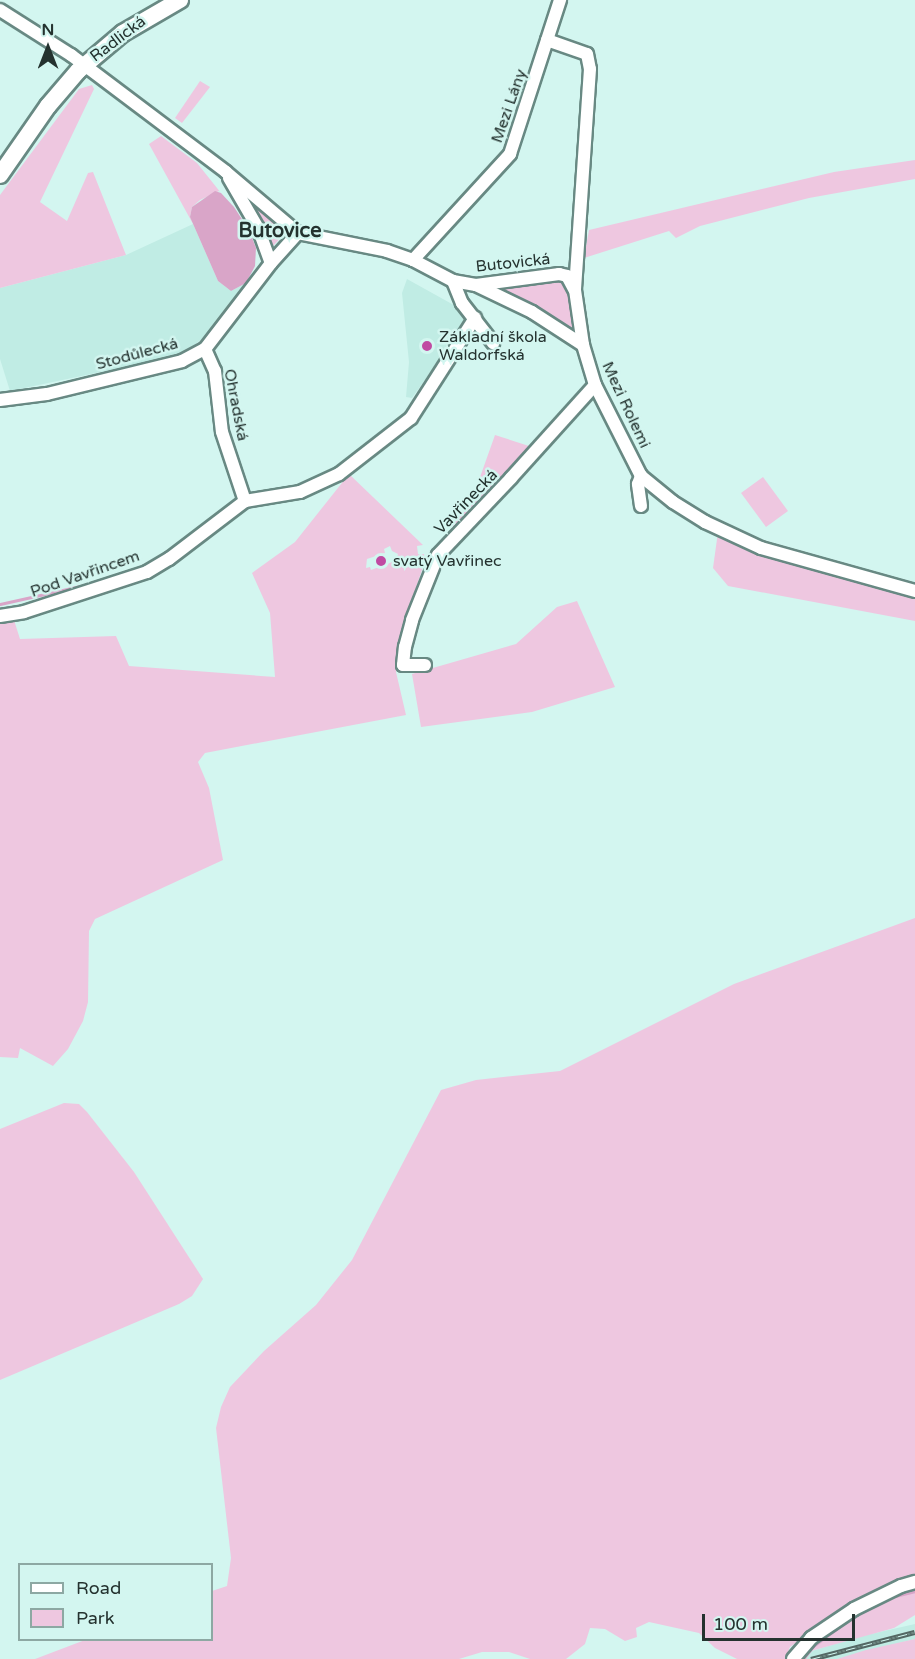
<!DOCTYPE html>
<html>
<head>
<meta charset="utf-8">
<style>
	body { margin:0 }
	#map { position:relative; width:915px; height:1659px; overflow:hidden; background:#d3f6f0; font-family:"Varela Round",sans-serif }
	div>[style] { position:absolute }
	.built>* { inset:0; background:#c0ece4 }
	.green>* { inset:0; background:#eec7e0 }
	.water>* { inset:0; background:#d9a5c8 }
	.stream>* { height:3px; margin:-1.5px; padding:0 1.5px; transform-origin:1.5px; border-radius:1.5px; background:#d9a5c8 }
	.roads { filter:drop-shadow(2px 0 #688983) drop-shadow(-2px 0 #688983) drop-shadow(0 2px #688983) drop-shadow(0 -2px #688983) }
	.street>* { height:12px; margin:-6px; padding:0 6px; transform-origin:6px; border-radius:6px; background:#fff }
	.secondary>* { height:16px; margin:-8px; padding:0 8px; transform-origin:8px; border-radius:8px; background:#fff }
	.rail>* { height:5px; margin-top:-2.5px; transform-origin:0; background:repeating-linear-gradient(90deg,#d3f6f0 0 9px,#546864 0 18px); box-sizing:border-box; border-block:2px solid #546864 }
	.dots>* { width:16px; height:16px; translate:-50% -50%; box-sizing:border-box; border:3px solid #d3f6f0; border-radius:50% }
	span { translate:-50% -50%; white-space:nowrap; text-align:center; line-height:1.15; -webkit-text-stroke:5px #d3f6f0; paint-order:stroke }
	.street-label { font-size:16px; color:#24322f }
	.poi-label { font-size:16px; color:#24322f }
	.left { translate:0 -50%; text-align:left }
	.quarter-label { font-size:20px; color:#24322f; font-weight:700 }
	.legend { position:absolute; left:18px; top:1563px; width:195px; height:78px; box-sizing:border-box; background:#d3f6f0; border:2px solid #8da8a3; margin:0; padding:8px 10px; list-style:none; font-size:18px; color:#24322f }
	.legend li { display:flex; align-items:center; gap:12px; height:30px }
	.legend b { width:30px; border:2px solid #8da8a3 }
	.north { position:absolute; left:18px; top:18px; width:60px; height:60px; -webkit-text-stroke:4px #d3f6f0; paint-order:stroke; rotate:0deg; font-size:16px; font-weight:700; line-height:24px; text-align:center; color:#24322f }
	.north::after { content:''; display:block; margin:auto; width:21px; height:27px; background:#24322f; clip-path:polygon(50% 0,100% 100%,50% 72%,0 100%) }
	.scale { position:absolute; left:702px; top:1614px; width:153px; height:27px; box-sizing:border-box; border:3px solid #24322f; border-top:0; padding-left:8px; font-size:18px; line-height:21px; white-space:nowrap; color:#24322f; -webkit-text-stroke:4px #d3f6f0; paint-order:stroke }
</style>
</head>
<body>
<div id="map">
	<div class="built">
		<i style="clip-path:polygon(193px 224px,218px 281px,231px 291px,246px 283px,229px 312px,218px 326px,182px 355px,10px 391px,0 359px,0 288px,126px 255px)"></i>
		<i style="clip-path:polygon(407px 279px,461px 309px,468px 319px,412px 398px,406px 397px,409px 362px,402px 293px)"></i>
		<i style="clip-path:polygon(915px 1624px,915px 1639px,837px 1659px,785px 1659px,862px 1636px)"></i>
	</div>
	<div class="green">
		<i style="clip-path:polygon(200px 81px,210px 87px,182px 123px,175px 118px)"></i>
		<i style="clip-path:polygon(92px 85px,94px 89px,40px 202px,67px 221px,88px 173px,93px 172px,126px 255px,0 288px,0 195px,79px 89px)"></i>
		<i style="clip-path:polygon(161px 136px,197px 163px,221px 193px,219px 191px,200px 200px,192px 207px,190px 217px,193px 224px,149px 144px)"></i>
		<i style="clip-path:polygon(915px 160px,915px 179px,809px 198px,700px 226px,676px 238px,669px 231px,584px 258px,589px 230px,834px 172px)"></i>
		<i style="clip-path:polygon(254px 204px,287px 231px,273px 246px,253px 207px)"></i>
		<i style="clip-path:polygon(557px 279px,570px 290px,579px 337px,484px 287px)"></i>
		<i style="clip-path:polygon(495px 435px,532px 447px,447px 536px,479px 480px)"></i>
		<i style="clip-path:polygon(evenodd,349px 474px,423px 545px,417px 546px,418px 554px,424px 554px,425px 561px,400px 635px,396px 672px,406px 715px,205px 753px,198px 762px,209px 788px,223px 860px,95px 919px,89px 931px,88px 1002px,83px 1021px,68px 1049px,53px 1066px,20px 1048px,18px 1058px,0 1057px,0 621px,14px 620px,20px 639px,116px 636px,129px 666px,275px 677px,270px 613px,252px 573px,295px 542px,349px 474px,390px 546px,392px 551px,398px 554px,395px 561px,371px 570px,370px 567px,366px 568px,367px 559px,385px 553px,384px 549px,390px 546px)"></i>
		<i style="clip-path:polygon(763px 477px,788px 511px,766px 527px,741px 493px)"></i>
		<i style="clip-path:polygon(718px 532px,915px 596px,915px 621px,728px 586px,713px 568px)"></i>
		<i style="clip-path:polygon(577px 601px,615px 687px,532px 712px,421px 727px,412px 674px,516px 644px,557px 607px)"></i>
		<i style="clip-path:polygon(915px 918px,915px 1578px,853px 1603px,790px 1647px,785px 1659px,737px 1659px,715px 1648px,699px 1633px,649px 1622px,636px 1628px,637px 1637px,625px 1641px,605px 1629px,590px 1628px,585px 1644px,566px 1659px,530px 1659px,509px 1652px,482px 1652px,459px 1659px,35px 1659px,85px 1640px,212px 1640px,212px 1591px,227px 1586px,231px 1558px,216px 1428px,221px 1407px,230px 1387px,264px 1351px,316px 1305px,352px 1260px,441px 1090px,476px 1080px,560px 1071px,734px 984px)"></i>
		<i style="clip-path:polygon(64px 1103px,79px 1104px,87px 1112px,134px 1172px,203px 1279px,192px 1296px,179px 1304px,0 1380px,0 1129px)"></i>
		<i style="clip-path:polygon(915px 1587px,915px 1615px,894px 1628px,811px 1651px,815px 1639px,899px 1590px)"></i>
		<i style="clip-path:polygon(915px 1639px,915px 1659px,837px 1659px,866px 1650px)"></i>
	</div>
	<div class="water">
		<i style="clip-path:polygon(215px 191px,221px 193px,234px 207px,249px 230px,256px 248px,255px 266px,246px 283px,231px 291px,218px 281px,190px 217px,192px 207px)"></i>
	</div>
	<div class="stream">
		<i style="left:0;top:604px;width:87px;rotate:-12.6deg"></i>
		<i style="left:895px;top:1596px;width:21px;rotate:-14deg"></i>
		<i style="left:803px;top:1659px;width:16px;rotate:-52deg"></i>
		<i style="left:813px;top:1646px;width:42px;rotate:-36.3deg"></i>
	</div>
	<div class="roads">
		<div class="street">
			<i style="left:0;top:10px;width:84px;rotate:32.4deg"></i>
			<i style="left:71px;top:55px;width:194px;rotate:37deg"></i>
			<i style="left:226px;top:172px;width:94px;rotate:40.3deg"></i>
			<i style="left:298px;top:233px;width:91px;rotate:11.4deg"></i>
			<i style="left:387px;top:251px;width:28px;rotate:19deg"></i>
			<i style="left:413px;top:260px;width:45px;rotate:27.7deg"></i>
			<i style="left:453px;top:281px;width:23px;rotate:10deg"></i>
			<i style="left:476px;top:285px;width:84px;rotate:-7.5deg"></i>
			<i style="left:559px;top:274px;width:8px;rotate:14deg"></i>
			<i style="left:567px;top:276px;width:15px;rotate:62deg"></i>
			<i style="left:547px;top:40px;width:42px;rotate:19.3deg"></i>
			<i style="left:587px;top:54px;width:15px;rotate:79deg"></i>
			<i style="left:590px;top:69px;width:222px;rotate:93.9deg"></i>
			<i style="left:575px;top:290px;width:56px;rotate:81.7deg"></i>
			<i style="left:583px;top:345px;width:42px;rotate:73.3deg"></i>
			<i style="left:595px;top:385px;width:102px;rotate:63.2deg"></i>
			<i style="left:641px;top:476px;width:41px;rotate:39.1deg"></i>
			<i style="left:673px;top:502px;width:38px;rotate:32deg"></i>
			<i style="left:705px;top:522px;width:62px;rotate:24.9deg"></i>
			<i style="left:761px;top:548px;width:160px;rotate:15.6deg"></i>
			<i style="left:229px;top:178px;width:58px;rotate:59.9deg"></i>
			<i style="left:258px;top:228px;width:37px;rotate:70deg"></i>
			<i style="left:413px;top:260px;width:144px;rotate:-47.5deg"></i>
			<i style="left:510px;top:154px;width:162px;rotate:-72deg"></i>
			<i style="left:453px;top:281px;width:24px;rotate:68deg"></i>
			<i style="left:462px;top:303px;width:51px;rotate:52.2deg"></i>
			<i style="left:476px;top:285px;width:62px;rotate:25.7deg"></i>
			<i style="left:532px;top:312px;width:61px;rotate:32.9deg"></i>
			<i style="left:205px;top:349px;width:24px;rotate:66deg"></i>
			<i style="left:215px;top:371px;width:61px;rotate:83.5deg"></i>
			<i style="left:222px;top:432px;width:73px;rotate:71.6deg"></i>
			<i style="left:0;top:400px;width:47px;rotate:-7.3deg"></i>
			<i style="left:47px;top:394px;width:139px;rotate:-13.7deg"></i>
			<i style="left:182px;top:361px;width:26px;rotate:-28deg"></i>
			<i style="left:205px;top:349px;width:108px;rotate:-52.5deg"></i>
			<i style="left:271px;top:263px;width:40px;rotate:-48deg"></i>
			<i style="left:641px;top:506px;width:22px;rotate:-98deg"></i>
			<i style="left:638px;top:484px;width:9px;rotate:-69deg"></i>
			<i style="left:0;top:616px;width:24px;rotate:-9deg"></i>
			<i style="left:24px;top:612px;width:129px;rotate:-18deg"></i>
			<i style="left:147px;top:572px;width:26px;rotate:-31deg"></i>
			<i style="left:169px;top:559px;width:96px;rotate:-37.3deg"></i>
			<i style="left:245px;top:501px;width:56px;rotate:-9.3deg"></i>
			<i style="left:300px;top:492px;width:43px;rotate:-24.8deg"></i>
			<i style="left:339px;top:474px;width:91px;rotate:-37.9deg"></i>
			<i style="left:411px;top:418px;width:119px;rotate:-57.4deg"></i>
			<i style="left:425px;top:665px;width:22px;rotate:180deg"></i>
			<i style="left:403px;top:665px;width:18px;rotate:-84deg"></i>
			<i style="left:405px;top:647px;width:28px;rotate:-75deg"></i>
			<i style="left:412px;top:620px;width:70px;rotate:-68.2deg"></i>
			<i style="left:438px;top:555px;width:106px;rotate:-46.5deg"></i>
			<i style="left:511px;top:478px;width:125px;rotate:-47.9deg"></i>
			<i style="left:793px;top:1659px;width:28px;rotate:-49deg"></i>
			<i style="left:811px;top:1638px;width:52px;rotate:-34deg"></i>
			<i style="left:854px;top:1609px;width:52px;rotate:-26.1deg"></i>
			<i style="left:901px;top:1586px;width:15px;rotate:-16deg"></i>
		</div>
		<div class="secondary">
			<i style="left:0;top:175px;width:84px;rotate:-55.2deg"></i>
			<i style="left:48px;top:106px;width:46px;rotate:-49.4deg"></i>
			<i style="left:78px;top:71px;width:59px;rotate:-40.2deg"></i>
			<i style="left:123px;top:33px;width:66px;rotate:-30.1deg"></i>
		</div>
	</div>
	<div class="rail">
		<i style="left:811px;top:1659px;width:107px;rotate:-14.6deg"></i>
	</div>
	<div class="dots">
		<i style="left:427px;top:346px;background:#c04aa2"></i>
		<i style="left:381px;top:561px;background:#c04aa2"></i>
	</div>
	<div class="street-label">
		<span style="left:118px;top:39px;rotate:-37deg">Radlická</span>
		<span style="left:509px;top:106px;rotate:-71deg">Mezi Lány</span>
		<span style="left:513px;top:263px;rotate:-6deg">Butovická</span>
		<span style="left:137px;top:354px;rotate:-15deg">Stodůlecká</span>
		<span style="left:236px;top:405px;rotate:79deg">Ohradská</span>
		<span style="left:626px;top:405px;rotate:65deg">Mezi Rolemi</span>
		<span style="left:466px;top:502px;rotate:-46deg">Vavřinecká</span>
		<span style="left:85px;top:574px;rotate:-19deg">Pod Vavřincem</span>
	</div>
	<div class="poi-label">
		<span class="left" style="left:439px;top:346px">Základní škola<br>Waldorfská</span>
		<span class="left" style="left:393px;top:561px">svatý Vavřinec</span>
	</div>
	<div class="quarter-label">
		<span style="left:280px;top:231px">Butovice</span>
	</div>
	<ul class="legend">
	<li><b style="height:8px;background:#fff"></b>Road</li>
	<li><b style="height:16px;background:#eec7e0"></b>Park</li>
	</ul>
	<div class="north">N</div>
	<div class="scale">100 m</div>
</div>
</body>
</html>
